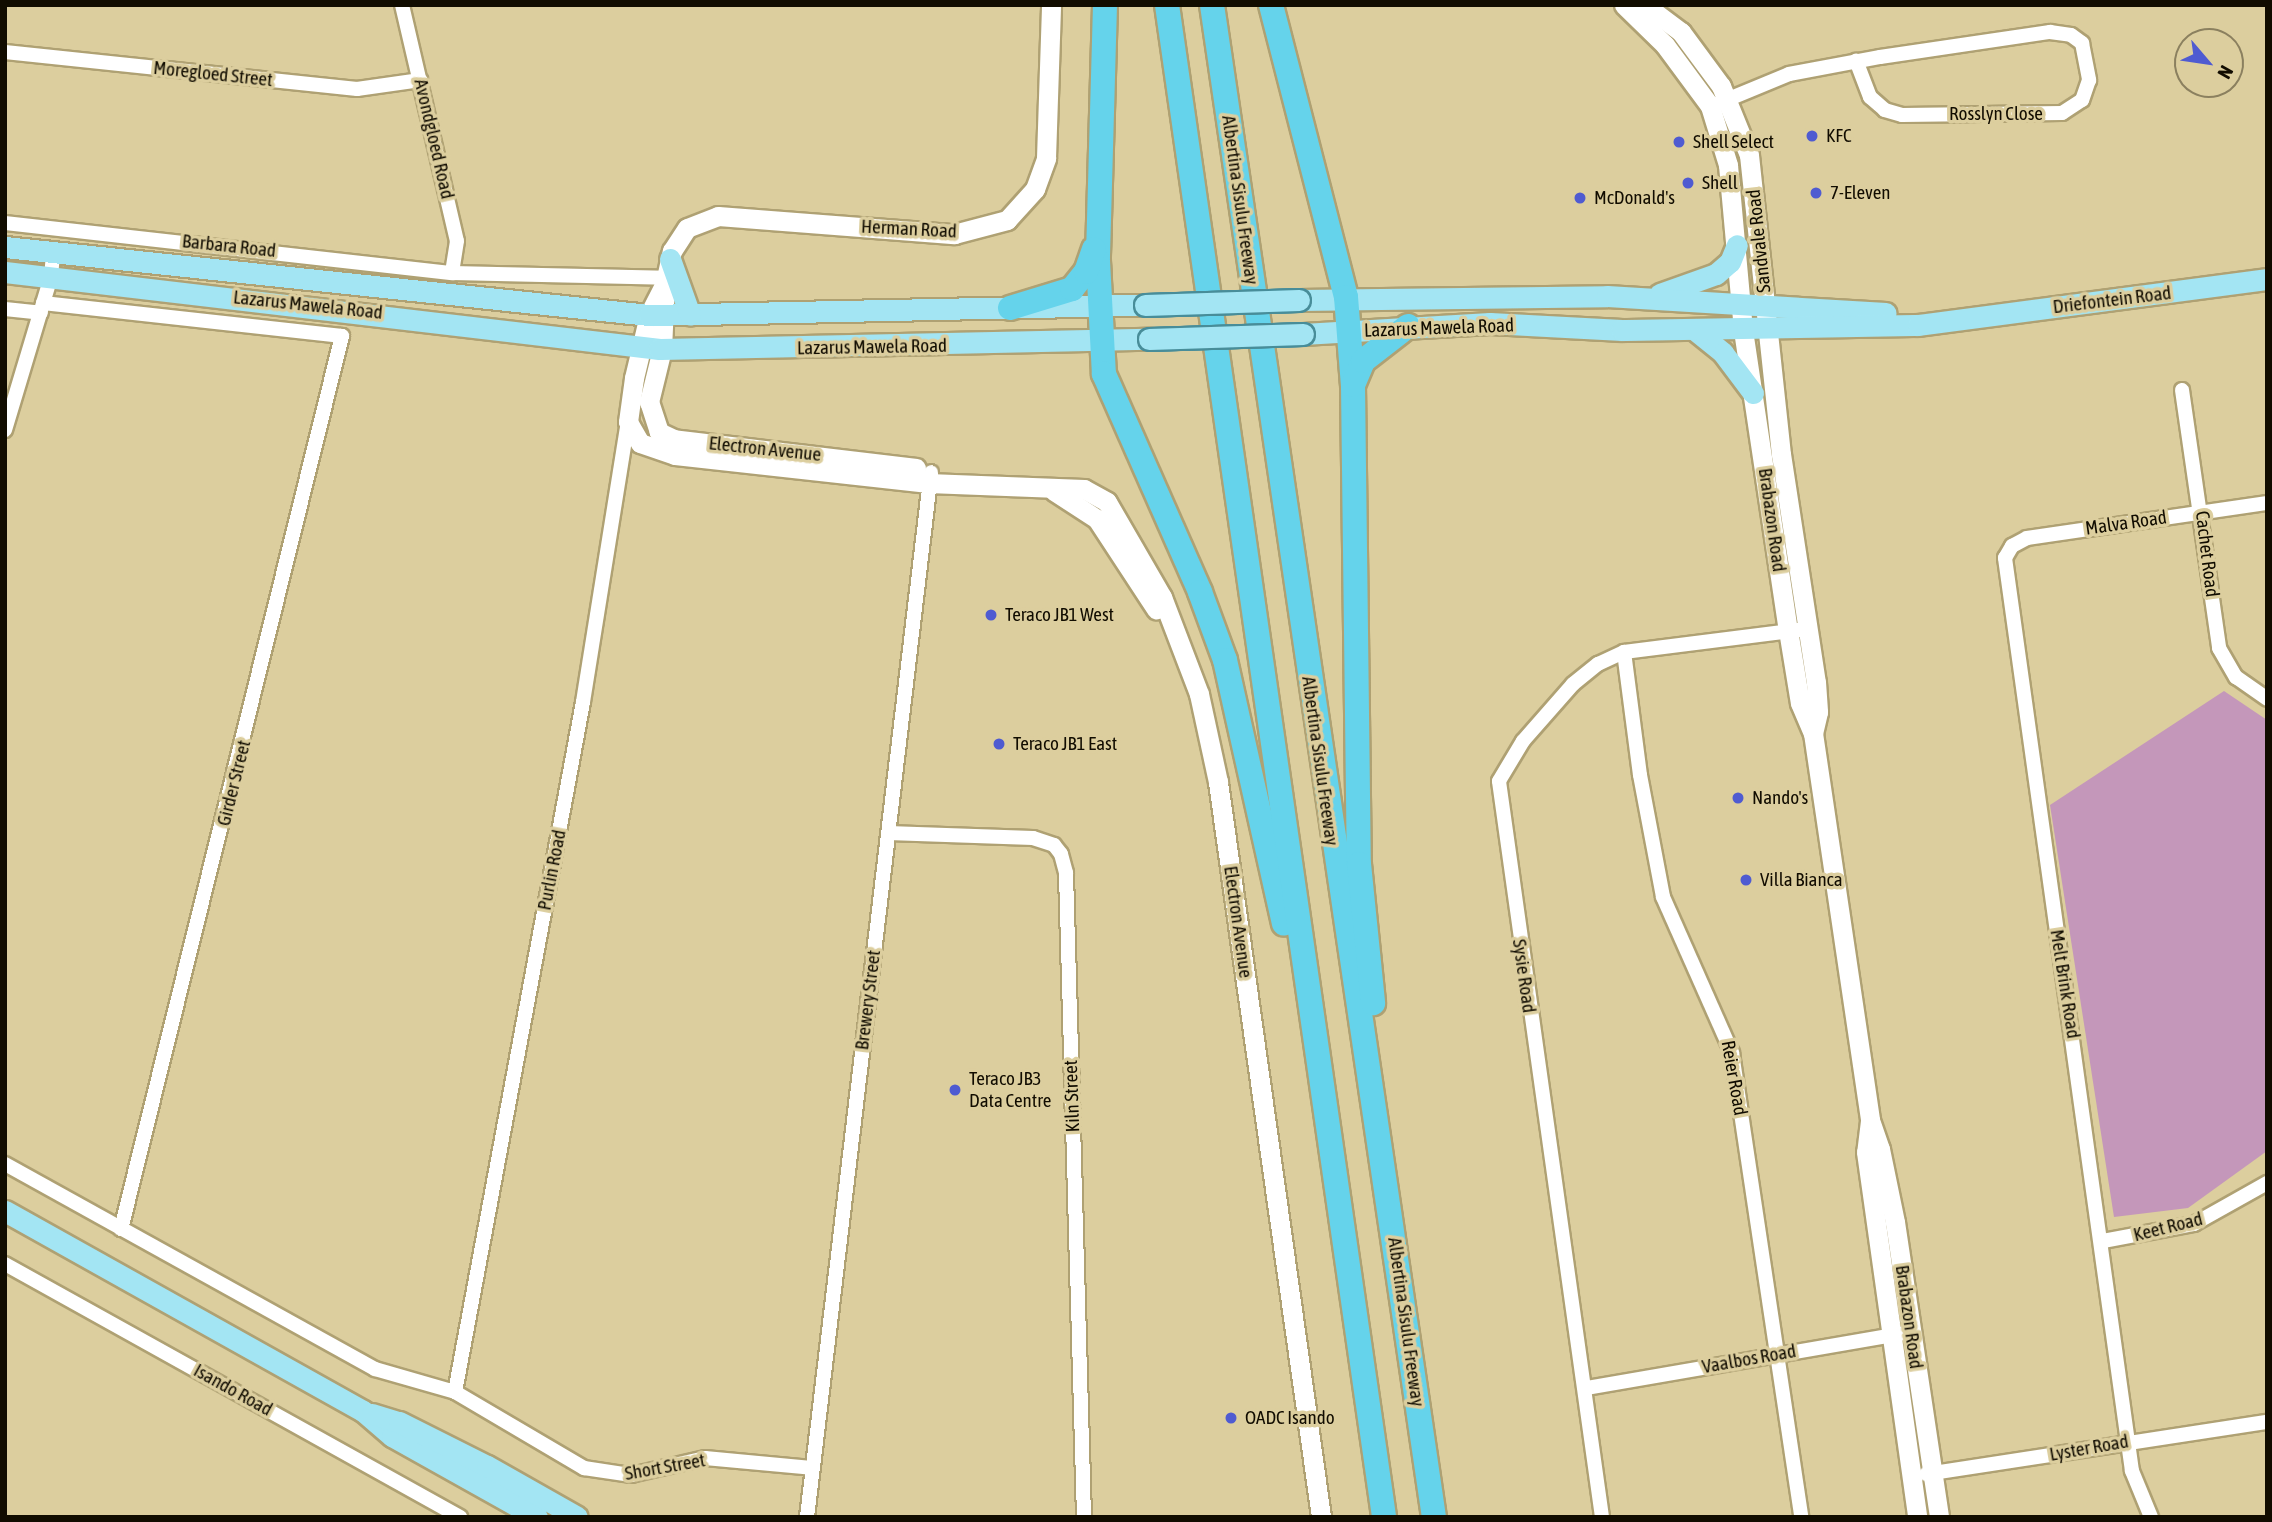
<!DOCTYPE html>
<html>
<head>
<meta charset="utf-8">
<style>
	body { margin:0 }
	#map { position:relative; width:2272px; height:1522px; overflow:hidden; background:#dcce9e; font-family:"Asap Condensed",sans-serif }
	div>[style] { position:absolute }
	.green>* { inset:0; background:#c497ba }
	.roads { filter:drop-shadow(2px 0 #afa173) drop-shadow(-2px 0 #afa173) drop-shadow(0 2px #afa173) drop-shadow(0 -2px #afa173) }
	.minor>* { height:14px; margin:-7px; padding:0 7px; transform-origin:7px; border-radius:7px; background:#fff }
	.secondary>* { height:19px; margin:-9.5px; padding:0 9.5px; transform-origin:9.5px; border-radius:9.5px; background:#fff }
	.primary>* { height:21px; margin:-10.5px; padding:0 10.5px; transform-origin:10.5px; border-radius:10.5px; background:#a3e5f3 }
	.motorway>* { height:24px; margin:-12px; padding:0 12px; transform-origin:12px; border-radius:12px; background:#65d3eb }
	.bridges { filter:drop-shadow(2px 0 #488d99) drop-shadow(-2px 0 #488d99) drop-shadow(0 2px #488d99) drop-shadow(0 -2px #488d99) }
	.primary-bridge>* { height:21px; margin:-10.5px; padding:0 10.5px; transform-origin:10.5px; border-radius:10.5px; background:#a3e5f3 }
	.dots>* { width:19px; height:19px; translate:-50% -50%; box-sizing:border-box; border:4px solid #dcce9e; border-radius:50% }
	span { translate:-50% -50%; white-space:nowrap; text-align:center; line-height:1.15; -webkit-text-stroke:7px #dcce9e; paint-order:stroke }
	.street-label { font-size:19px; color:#110c00 }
	.poi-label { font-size:19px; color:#110c00 }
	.left { translate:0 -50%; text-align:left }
	.frame { position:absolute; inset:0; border:7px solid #110c00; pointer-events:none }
	.north { position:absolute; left:2174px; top:28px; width:70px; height:70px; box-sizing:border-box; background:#dcce9e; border:2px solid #8b805f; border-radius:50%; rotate:119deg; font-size:19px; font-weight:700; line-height:28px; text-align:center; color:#110c00 }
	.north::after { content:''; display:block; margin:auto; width:24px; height:32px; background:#4f5bd1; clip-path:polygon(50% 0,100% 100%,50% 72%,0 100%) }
</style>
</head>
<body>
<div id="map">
	<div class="green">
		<i style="clip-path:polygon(2224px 691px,2267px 720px,2267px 1151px,2188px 1208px,2114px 1217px,2050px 805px)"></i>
	</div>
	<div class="roads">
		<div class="minor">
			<i style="left:402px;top:5px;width:242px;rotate:76.9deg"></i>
			<i style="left:457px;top:241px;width:32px;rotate:99deg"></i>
			<i style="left:5px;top:52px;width:354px;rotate:6deg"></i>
			<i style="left:357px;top:89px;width:64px;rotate:-8.1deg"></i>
			<i style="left:1719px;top:103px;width:76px;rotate:-22.5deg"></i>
			<i style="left:1789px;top:74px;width:93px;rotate:-10.6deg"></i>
			<i style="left:1880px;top:57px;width:172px;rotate:-8.4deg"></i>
			<i style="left:2050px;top:32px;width:21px;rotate:8deg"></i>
			<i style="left:2071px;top:35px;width:14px;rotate:36deg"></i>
			<i style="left:2082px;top:43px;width:38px;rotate:79deg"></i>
			<i style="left:2089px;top:80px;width:21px;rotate:109deg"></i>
			<i style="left:2082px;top:100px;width:24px;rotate:147deg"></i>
			<i style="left:2062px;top:113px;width:160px;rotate:179.3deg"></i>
			<i style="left:1902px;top:115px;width:18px;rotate:-164deg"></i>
			<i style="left:1885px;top:110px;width:20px;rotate:-139deg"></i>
			<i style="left:1870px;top:97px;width:39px;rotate:-111deg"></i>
			<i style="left:5px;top:223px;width:450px;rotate:6.4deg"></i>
			<i style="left:452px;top:273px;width:213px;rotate:1.3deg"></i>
			<i style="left:43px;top:303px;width:301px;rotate:6.3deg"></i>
			<i style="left:342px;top:336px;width:920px;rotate:103.9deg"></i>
			<i style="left:5px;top:309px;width:36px;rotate:6deg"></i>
			<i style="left:2182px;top:390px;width:261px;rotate:81.8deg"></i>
			<i style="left:2219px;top:648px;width:34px;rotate:60deg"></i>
			<i style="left:2236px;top:677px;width:38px;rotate:35deg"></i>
			<i style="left:5px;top:430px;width:160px;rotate:-73.3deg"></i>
			<i style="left:51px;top:277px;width:25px;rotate:-85deg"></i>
			<i style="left:1624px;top:652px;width:124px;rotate:82.6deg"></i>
			<i style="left:1640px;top:775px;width:124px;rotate:79.3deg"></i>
			<i style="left:1663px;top:897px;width:171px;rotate:66.1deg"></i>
			<i style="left:1732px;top:1053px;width:469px;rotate:81.5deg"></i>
			<i style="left:888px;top:833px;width:145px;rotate:2deg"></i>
			<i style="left:1033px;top:838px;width:22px;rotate:18deg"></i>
			<i style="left:1054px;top:845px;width:11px;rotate:52deg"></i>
			<i style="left:1061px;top:854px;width:20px;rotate:75deg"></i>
			<i style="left:1066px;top:873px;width:644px;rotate:88.4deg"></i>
			<i style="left:5px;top:1164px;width:423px;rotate:29deg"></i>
			<i style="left:375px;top:1369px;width:83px;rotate:16deg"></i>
			<i style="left:455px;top:1392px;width:150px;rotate:30.5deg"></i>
			<i style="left:584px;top:1468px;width:48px;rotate:8.5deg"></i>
			<i style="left:631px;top:1475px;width:76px;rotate:-12.9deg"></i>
			<i style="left:705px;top:1458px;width:107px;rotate:5.3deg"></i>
			<i style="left:2103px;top:1241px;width:93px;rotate:-10.6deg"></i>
			<i style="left:2194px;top:1224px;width:84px;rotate:-29.3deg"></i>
			<i style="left:5px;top:1264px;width:521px;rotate:29.08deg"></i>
			<i style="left:1587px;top:1388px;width:318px;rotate:-9.8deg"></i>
			<i style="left:455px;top:1392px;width:702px;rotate:-79.49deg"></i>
			<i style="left:583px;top:702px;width:284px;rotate:-80.9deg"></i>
			<i style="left:1926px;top:1474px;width:345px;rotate:-8.7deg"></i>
			<i style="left:807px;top:1517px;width:1052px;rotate:-83.23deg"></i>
			<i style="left:1602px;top:1517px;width:743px;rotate:-97.97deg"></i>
			<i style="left:1499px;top:781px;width:47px;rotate:-59deg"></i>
			<i style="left:1523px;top:741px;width:76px;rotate:-48.7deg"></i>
			<i style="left:1573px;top:684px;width:32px;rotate:-39deg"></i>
			<i style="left:1598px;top:664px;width:29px;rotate:-25deg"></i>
			<i style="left:1624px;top:652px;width:184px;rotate:-7.2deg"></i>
			<i style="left:2151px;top:1517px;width:50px;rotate:-112.4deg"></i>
			<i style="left:2132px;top:1471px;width:922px;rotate:-97.92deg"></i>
			<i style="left:2005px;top:558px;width:14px;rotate:-60deg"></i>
			<i style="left:2012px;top:546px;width:17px;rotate:-28deg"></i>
			<i style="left:2027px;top:538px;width:243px;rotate:-8.3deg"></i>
		</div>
		<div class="secondary">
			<i style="left:1624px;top:5px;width:57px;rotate:44.3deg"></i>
			<i style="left:1665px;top:45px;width:76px;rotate:53.6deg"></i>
			<i style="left:1710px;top:106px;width:62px;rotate:73deg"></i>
			<i style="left:1728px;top:165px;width:166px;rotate:84.8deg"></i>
			<i style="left:1743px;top:330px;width:303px;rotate:81.5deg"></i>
			<i style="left:1788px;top:630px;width:74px;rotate:80.7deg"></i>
			<i style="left:1800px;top:703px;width:33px;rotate:67deg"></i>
			<i style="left:1813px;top:733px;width:391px;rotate:81.6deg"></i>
			<i style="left:1870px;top:1120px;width:31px;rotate:71deg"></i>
			<i style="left:1880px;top:1149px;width:75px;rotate:78.4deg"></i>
			<i style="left:1895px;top:1222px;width:298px;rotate:81.5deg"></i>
			<i style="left:1645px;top:5px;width:45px;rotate:36.9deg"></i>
			<i style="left:1681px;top:32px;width:67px;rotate:53.5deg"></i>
			<i style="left:1721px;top:86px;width:74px;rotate:67.9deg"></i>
			<i style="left:1749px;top:155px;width:301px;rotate:83.9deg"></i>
			<i style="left:1781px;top:454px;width:231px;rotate:81.3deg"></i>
			<i style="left:1816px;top:682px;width:30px;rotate:86deg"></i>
			<i style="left:1818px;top:712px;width:22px;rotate:103deg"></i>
			<i style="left:665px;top:283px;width:36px;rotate:117deg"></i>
			<i style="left:649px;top:315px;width:65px;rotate:103.4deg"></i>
			<i style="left:634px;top:378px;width:44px;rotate:97.8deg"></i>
			<i style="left:628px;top:422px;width:24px;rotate:60deg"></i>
			<i style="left:640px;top:443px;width:37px;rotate:19deg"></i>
			<i style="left:675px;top:455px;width:255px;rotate:6.3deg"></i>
			<i style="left:928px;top:483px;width:156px;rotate:2.2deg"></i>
			<i style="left:1084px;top:489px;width:26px;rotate:29deg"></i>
			<i style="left:1107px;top:502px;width:110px;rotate:59.9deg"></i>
			<i style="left:1162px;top:597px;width:104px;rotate:69.1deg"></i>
			<i style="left:1199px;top:694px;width:90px;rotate:77.8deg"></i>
			<i style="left:1218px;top:782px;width:742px;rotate:82.02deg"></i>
			<i style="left:916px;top:468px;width:244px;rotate:-173.2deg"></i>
			<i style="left:674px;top:439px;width:17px;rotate:-155deg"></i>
			<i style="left:659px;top:432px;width:32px;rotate:-108deg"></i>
			<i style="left:649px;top:402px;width:55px;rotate:-76.2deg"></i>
			<i style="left:662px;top:349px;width:66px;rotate:-87.4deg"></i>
			<i style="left:665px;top:283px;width:33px;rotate:-78deg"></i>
			<i style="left:672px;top:251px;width:27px;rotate:-57deg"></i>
			<i style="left:687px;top:228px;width:33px;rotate:-21deg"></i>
			<i style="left:718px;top:216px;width:237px;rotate:4.4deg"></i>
			<i style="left:954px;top:234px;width:55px;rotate:-14.8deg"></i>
			<i style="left:1007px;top:220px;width:42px;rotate:-47.9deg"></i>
			<i style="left:1035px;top:189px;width:33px;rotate:-70deg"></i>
			<i style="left:1046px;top:158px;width:153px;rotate:-88.1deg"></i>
			<i style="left:1054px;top:491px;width:51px;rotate:33.1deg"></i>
			<i style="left:1097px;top:519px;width:108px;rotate:56.8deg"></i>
			<i style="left:1870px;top:1121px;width:31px;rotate:97deg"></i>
			<i style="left:1866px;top:1152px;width:369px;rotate:82deg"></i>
		</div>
		<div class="primary">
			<i style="left:5px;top:247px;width:648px;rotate:6.03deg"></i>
			<i style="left:649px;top:315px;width:496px;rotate:-1.2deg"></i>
			<i style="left:670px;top:259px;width:59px;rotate:70.3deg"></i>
			<i style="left:5px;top:272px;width:659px;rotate:6.71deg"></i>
			<i style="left:659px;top:349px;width:490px;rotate:-1.2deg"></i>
			<i style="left:1660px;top:294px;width:59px;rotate:-19.7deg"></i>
			<i style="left:1716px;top:274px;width:18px;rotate:-41deg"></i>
			<i style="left:1730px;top:262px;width:18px;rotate:-68deg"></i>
			<i style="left:1299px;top:300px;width:308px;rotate:-0.7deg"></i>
			<i style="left:1607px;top:296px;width:279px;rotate:3.5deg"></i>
			<i style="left:1695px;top:330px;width:36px;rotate:39deg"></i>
			<i style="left:1723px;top:353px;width:50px;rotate:53.1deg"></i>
			<i style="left:1303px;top:334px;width:187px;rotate:-3.4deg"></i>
			<i style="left:1490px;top:323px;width:132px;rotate:3deg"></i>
			<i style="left:1622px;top:330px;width:296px;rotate:-1deg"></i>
			<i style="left:1918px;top:325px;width:352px;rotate:-7.5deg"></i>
			<i style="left:5px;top:1211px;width:410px;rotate:29.2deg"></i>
			<i style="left:363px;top:1411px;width:38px;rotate:41deg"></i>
			<i style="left:392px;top:1436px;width:166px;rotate:29.2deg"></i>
			<i style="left:372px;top:1414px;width:28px;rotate:17deg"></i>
			<i style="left:399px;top:1422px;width:98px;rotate:26.6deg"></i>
			<i style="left:487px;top:1466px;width:103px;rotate:29.5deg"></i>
		</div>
		<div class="motorway">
			<i style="left:1105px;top:5px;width:256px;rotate:91.6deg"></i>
			<i style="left:1098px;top:261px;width:113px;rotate:87deg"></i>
			<i style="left:1104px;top:374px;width:238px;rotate:66.2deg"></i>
			<i style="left:1200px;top:592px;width:72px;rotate:69.8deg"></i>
			<i style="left:1225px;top:660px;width:270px;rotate:77.4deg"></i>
			<i style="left:1167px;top:5px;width:1527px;rotate:81.83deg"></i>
			<i style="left:1212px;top:5px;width:1528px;rotate:81.65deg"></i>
			<i style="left:1271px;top:5px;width:301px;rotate:75.6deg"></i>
			<i style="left:1346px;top:297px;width:89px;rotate:85.5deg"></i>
			<i style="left:1353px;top:386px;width:478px;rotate:89.3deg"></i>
			<i style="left:1359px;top:864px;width:140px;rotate:84.2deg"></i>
			<i style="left:1010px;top:308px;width:65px;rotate:-17deg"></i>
			<i style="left:1072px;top:289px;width:22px;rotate:-51deg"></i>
			<i style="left:1086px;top:272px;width:24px;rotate:-71deg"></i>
			<i style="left:1353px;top:385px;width:26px;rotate:-67deg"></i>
			<i style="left:1363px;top:361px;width:57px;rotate:-37.9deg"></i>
		</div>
	</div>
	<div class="bridges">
		<div class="primary-bridge">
			<i style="left:1145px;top:305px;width:154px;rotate:-1.9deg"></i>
			<i style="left:1149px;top:339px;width:154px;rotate:-1.9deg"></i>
		</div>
	</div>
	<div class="dots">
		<i style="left:1812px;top:136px;background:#4f5bd1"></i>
		<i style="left:1679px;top:142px;background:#4f5bd1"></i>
		<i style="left:1688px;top:183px;background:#4f5bd1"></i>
		<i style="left:1816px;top:193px;background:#4f5bd1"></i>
		<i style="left:1580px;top:198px;background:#4f5bd1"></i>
		<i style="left:991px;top:615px;background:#4f5bd1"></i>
		<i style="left:999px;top:744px;background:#4f5bd1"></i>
		<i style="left:1738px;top:798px;background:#4f5bd1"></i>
		<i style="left:1746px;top:880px;background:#4f5bd1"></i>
		<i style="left:955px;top:1090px;background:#4f5bd1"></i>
		<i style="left:1231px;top:1418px;background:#4f5bd1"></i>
	</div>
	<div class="street-label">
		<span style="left:213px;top:74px;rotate:6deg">Moregloed Street</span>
		<span style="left:1996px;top:114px">Rosslyn Close</span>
		<span style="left:434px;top:139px;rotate:77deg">Avondgloed Road</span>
		<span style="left:1240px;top:200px;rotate:82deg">Albertina Sisulu Freeway</span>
		<span style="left:909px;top:229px;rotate:3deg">Herman Road</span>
		<span style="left:1759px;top:241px;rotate:-96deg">Sandvale Road</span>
		<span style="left:229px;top:246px;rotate:6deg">Barbara Road</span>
		<span style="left:2112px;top:300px;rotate:-7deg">Driefontein Road</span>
		<span style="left:308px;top:305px;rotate:6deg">Lazarus Mawela Road</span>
		<span style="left:1439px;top:328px;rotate:-2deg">Lazarus Mawela Road</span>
		<span style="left:872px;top:347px;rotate:-1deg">Lazarus Mawela Road</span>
		<span style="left:765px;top:449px;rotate:6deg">Electron Avenue</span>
		<span style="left:1772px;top:520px;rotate:82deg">Brabazon Road</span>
		<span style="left:2126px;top:523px;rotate:-8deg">Malva Road</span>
		<span style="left:2207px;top:554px;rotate:83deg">Cachet Road</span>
		<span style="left:1320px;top:761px;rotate:82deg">Albertina Sisulu Freeway</span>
		<span style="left:234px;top:783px;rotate:-76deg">Girder Street</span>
		<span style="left:552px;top:870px;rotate:-79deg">Purlin Road</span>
		<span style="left:1238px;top:922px;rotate:82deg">Electron Avenue</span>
		<span style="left:1524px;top:976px;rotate:82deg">Sysie Road</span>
		<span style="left:2065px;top:984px;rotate:81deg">Melt Brink Road</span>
		<span style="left:868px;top:1000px;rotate:-83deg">Brewery Street</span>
		<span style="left:1734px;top:1078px;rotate:80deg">Reier Road</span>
		<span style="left:1072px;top:1096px;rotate:-92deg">Kiln Street</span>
		<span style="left:2168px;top:1227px;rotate:-14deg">Keet Road</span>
		<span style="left:1909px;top:1317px;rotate:82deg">Brabazon Road</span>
		<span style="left:1406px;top:1322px;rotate:82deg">Albertina Sisulu Freeway</span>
		<span style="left:1749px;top:1359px;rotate:-10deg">Vaalbos Road</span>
		<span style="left:233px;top:1390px;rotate:29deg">Isando Road</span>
		<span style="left:2089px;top:1448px;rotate:-10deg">Lyster Road</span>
		<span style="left:665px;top:1467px;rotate:-10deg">Short Street</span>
	</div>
	<div class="poi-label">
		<span class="left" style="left:1826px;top:136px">KFC</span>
		<span class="left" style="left:1693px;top:142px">Shell Select</span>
		<span class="left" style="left:1702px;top:183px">Shell</span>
		<span class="left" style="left:1830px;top:193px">7-Eleven</span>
		<span class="left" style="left:1594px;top:198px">McDonald's</span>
		<span class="left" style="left:1005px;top:615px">Teraco JB1 West</span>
		<span class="left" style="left:1013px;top:744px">Teraco JB1 East</span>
		<span class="left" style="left:1752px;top:798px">Nando's</span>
		<span class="left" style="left:1760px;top:880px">Villa Bianca</span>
		<span class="left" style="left:969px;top:1090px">Teraco JB3<br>Data Centre</span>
		<span class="left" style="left:1245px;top:1418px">OADC Isando</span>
	</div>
	<div class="frame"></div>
	<div class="north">N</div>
</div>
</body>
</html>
